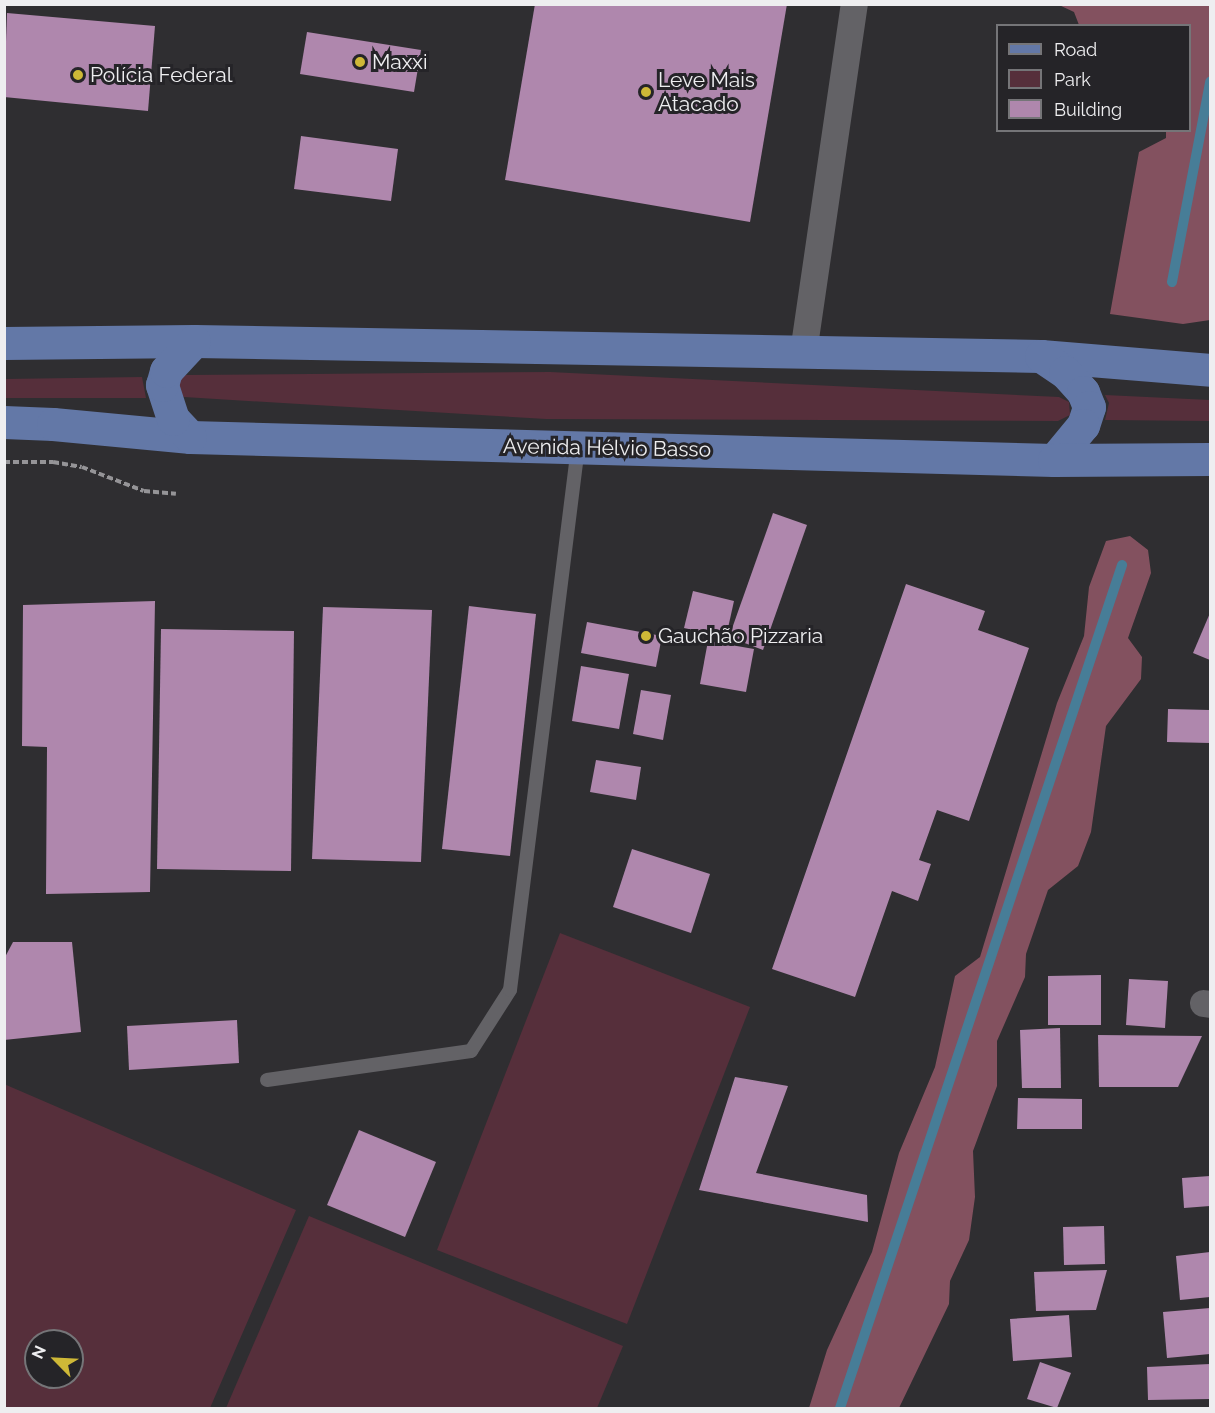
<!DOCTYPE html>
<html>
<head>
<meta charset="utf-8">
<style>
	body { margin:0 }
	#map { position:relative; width:1215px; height:1413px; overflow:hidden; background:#2f2e31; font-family:Raleway,sans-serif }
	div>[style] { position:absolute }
	.green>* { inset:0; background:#562f3b }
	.forest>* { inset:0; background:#83515f }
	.stream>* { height:10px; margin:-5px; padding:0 5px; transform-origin:5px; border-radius:5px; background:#477d97 }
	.building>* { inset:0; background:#af87ad }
	.path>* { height:4px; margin-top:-2px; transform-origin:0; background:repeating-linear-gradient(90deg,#959497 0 6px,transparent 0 9px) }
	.service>* { height:14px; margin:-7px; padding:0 7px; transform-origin:7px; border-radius:7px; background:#636266 }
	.minor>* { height:27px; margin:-13.5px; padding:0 13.5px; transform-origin:13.5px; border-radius:13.5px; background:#636266 }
	.primary>* { height:33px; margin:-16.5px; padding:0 16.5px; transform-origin:16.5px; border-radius:16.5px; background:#6378a7 }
	.dots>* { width:16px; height:16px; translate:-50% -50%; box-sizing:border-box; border:3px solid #252428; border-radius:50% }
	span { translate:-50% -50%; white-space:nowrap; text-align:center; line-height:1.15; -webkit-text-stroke:6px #252428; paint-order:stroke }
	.poi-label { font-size:21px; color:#eeeef0 }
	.left { translate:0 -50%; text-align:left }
	.street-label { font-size:21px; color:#eeeef0 }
	.frame { position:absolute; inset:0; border:6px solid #eeeef0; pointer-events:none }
	.legend { position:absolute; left:996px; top:24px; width:195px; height:108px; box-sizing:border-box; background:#252428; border:2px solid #757578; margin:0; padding:8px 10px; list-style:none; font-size:18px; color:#eeeef0 }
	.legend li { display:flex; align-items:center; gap:12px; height:30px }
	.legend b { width:30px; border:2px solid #757578 }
	.north { position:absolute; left:24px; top:1329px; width:60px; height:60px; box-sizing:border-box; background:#252428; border:2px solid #757578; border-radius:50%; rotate:294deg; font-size:16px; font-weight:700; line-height:24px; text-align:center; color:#eeeef0 }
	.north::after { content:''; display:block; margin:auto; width:21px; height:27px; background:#ceb837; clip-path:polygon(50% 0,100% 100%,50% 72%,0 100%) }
</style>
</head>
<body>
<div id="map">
	<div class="green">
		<i style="clip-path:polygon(550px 372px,1059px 397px,1069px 402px,1070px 415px,1058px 421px,546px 419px,184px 397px,176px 390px,177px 381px,186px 375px)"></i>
		<i style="clip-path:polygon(142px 377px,146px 398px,5px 398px,5px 379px)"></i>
		<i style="clip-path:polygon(1105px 395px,1210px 400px,1210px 421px,1105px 420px,1109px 403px)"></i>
		<i style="clip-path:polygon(560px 933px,750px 1007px,627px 1324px,437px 1250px)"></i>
		<i style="clip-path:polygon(evenodd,4px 1084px,296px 1210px,210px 1408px,5px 1408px,4px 1084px,36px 1341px,72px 1341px,72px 1377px,36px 1377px,36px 1341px)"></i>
		<i style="clip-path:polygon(309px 1216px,623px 1346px,597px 1408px,226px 1408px)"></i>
	</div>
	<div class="forest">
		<i style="clip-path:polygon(1059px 5px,1210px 5px,1210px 320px,1183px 324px,1110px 314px,1139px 152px,1166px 138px,1166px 131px,1190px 130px,1190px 26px,1079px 25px,1074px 12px)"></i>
		<i style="clip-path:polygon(1130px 536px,1148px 550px,1151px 573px,1128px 638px,1142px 657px,1141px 679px,1106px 726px,1091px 832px,1078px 866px,1048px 890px,1026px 954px,1025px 977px,997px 1041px,997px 1086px,973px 1151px,975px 1197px,969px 1240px,950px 1281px,949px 1304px,899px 1408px,809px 1408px,827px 1350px,872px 1252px,899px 1153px,935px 1067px,955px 976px,980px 957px,1057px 703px,1084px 636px,1089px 587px,1106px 541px)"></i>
	</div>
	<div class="stream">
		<i style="left:1172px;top:282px;width:204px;rotate:-79.2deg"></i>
		<i style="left:840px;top:1408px;width:889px;rotate:-71.5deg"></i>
	</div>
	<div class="building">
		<i style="clip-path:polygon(535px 4px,787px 4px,750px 222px,505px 180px)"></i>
		<i style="clip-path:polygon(7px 13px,155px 26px,148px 111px,4px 97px)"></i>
		<i style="clip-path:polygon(307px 32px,421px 50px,414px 92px,300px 74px)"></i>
		<i style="clip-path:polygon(301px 136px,398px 149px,391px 201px,294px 189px)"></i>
		<i style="clip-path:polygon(773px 513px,807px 525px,763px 650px,729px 637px)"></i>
		<i style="clip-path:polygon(906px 584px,985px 611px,978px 630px,1029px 648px,969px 821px,937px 810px,919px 860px,931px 864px,918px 901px,892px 891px,855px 997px,772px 969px)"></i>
		<i style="clip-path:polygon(693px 591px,734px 601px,726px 637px,684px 628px)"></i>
		<i style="clip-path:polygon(155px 601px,150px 892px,46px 894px,47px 747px,22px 746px,23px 605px)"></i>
		<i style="clip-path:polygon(469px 606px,536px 614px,510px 856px,442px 849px)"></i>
		<i style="clip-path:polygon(323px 607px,432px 610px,421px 862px,312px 859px)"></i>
		<i style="clip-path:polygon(1210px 613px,1210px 660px,1193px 653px)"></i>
		<i style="clip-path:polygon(587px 622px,662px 636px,656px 667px,581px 653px)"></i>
		<i style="clip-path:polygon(161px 629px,294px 631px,291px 871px,157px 869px)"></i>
		<i style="clip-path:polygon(708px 641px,754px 649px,746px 692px,700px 684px)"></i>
		<i style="clip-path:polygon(581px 666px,629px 674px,619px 729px,572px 721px)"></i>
		<i style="clip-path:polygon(641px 690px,671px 695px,663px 740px,633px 734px)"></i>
		<i style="clip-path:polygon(1168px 709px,1210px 710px,1210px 743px,1167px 742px)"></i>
		<i style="clip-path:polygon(596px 760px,641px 767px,636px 800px,590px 792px)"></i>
		<i style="clip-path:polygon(632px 849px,710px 874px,691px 933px,613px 907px)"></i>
		<i style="clip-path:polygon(13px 942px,72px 942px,81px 1032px,4px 1040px,4px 959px)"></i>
		<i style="clip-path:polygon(1101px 975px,1101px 1025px,1048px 1025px,1048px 976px)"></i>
		<i style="clip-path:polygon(1129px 979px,1168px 981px,1165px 1028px,1126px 1025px)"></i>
		<i style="clip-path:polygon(237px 1020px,239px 1063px,129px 1070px,127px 1026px)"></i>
		<i style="clip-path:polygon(1060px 1028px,1061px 1088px,1022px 1088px,1020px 1030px)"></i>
		<i style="clip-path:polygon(1098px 1035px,1202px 1036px,1178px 1087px,1099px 1087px)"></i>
		<i style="clip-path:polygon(735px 1077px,788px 1086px,756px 1173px,867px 1195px,868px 1222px,699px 1190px)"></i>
		<i style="clip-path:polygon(1018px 1098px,1082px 1099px,1082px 1129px,1017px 1129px)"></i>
		<i style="clip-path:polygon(359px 1130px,436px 1162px,405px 1237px,327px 1205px)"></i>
		<i style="clip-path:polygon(1210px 1176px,1210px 1206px,1184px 1208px,1182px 1178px)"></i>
		<i style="clip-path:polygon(1104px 1226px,1105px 1264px,1064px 1265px,1063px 1227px)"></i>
		<i style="clip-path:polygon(1210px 1252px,1210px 1297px,1180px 1300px,1176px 1256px)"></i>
		<i style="clip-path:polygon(1107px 1270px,1096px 1310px,1036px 1311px,1034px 1272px)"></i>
		<i style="clip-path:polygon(1210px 1308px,1210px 1354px,1167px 1358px,1163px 1312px)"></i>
		<i style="clip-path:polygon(1069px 1315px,1072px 1357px,1013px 1361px,1010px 1319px)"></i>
		<i style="clip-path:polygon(1040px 1362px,1071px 1373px,1057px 1408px,1027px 1399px)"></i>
		<i style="clip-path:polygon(1210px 1364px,1210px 1399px,1148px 1400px,1147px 1367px)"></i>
	</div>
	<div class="path">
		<i style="left:4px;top:462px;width:49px"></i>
		<i style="left:53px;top:462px;width:29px;rotate:10deg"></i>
		<i style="left:82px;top:467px;width:66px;rotate:21.2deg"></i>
		<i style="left:144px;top:491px;width:32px;rotate:5deg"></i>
	</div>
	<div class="service">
		<i style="left:267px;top:1080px;width:206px;rotate:-8.1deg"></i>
		<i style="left:471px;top:1051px;width:72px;rotate:-57.4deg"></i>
		<i style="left:510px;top:990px;width:547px;rotate:-82.86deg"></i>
	</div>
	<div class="minor">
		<i style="left:803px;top:352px;width:352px;rotate:-81.7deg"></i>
		<i style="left:1203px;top:1003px;width:7px;rotate:8deg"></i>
	</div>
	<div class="primary">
		<i style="left:4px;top:343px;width:190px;rotate:-0.6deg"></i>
		<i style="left:194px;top:341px;width:847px;rotate:1.01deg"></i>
		<i style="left:1041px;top:356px;width:170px;rotate:4.7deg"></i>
		<i style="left:1041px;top:356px;width:29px;rotate:34deg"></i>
		<i style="left:1065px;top:372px;width:27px;rotate:48deg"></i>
		<i style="left:1083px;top:392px;width:16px;rotate:68deg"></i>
		<i style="left:1089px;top:407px;width:19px;rotate:108deg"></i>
		<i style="left:1083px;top:425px;width:45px;rotate:129.6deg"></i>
		<i style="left:4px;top:422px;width:49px;rotate:2.3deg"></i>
		<i style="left:53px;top:424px;width:138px;rotate:5.4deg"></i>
		<i style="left:190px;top:437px;width:864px;rotate:1.52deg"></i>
		<i style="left:1054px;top:460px;width:156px;rotate:-0.4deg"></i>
		<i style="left:190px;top:437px;width:25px;rotate:-133deg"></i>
		<i style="left:173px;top:419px;width:36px;rotate:-108deg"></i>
		<i style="left:162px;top:385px;width:15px;rotate:-74deg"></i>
		<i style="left:166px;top:371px;width:41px;rotate:-47deg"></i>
	</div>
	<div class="dots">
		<i style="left:360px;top:62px;background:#ceb837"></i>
		<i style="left:78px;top:75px;background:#ceb837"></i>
		<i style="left:646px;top:92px;background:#ceb837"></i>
		<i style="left:646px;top:636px;background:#ceb837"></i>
	</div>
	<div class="poi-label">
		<span class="left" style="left:372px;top:62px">Maxxi</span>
		<span class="left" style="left:90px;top:75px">Polícia Federal</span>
		<span class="left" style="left:658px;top:92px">Leve Mais<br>Atacado</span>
		<span class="left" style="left:658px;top:636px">Gauchão Pizzaria</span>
	</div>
	<div class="street-label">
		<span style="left:607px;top:448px;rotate:1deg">Avenida Hélvio Basso</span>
	</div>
	<div class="frame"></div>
	<ul class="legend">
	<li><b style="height:8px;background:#6378a7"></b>Road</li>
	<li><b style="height:16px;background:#562f3b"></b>Park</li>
	<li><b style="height:16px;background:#af87ad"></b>Building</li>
	</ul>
	<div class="north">N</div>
</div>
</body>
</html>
